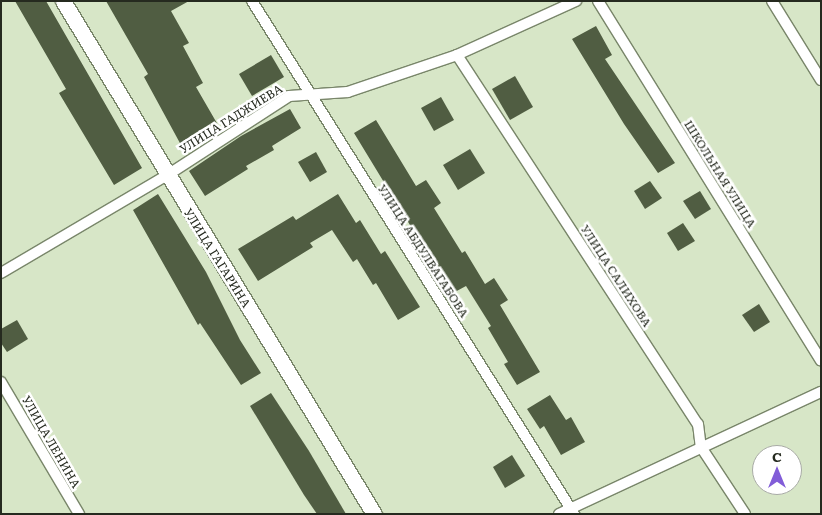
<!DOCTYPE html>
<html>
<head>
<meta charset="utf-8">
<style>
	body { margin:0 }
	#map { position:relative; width:822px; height:515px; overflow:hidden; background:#d7e6c7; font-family:Literata,serif }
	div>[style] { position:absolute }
	.building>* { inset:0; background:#505d42 }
	.roads { filter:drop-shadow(1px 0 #79866a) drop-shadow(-1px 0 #79866a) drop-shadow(0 1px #79866a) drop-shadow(0 -1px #79866a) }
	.street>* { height:10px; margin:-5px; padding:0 5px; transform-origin:5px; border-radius:5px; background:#fff }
	.secondary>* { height:15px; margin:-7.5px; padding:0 7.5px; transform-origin:7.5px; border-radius:7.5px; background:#fff }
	span { translate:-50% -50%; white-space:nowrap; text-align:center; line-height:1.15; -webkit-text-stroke:5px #fff; paint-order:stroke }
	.street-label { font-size:12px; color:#252a1f }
	.frame { position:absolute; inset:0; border:2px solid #252a1f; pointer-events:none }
	.north { position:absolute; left:752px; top:445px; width:50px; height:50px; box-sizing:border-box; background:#fff; border:1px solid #a8aaa5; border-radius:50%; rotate:0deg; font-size:14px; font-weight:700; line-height:20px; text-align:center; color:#252a1f }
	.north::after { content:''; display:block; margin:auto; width:18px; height:22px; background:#825dd8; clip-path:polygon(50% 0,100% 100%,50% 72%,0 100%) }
</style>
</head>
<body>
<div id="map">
	<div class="building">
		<i style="clip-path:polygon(15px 1px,46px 1px,142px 168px,114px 185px,59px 93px,66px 89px)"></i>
		<i style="clip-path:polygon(106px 1px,189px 1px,171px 11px,189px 43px,183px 46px,203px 83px,196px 87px,218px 125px,181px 145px,144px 77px,148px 74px)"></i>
		<i style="clip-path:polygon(596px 26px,612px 55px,605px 59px,675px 163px,658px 173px,624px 124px,572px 39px)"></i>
		<i style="clip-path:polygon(271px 55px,284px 77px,252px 96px,239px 74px)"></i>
		<i style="clip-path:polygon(515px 76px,533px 107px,510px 120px,492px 89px)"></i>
		<i style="clip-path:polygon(441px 97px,454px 120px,434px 131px,421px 108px)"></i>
		<i style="clip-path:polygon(290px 109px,301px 128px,272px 146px,274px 150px,246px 166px,248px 169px,205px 196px,189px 171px,241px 136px)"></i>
		<i style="clip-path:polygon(376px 120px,416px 186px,426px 180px,441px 203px,434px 208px,462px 253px,465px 251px,485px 284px,494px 278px,508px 300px,500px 305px,540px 372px,517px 385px,504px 364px,508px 362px,488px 328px,491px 326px,466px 286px,453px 293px,429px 253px,423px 257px,408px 233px,413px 230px,354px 133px)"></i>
		<i style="clip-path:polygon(470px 149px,485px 173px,458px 190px,443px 165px)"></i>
		<i style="clip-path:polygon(316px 152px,327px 172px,310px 182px,298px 162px)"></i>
		<i style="clip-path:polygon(650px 181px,662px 198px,645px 209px,634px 191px)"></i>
		<i style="clip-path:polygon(700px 191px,711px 209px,695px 219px,683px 201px)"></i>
		<i style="clip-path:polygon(158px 194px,206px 272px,240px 340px,261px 373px,241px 385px,200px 323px,198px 325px,133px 210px)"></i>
		<i style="clip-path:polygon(338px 194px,356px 223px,360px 220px,381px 254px,385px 251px,420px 307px,398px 320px,376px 283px,373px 285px,357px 259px,353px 262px,332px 230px,310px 243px,313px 247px,258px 281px,238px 249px,293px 216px,296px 220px)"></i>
		<i style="clip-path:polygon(683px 223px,695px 241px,678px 251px,667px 233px)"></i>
		<i style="clip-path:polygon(759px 304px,770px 322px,754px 332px,742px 315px)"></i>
		<i style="clip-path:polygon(17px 320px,28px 339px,7px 352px,1px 343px,1px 329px)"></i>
		<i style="clip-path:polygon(271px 393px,309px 451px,346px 514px,317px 514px,304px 495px,250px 406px)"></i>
		<i style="clip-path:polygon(550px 395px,566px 420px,571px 417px,585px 442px,561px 455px,544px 426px,540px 429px,527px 409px)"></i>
		<i style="clip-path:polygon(512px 455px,525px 476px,505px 488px,493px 467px)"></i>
	</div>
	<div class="roads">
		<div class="street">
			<i style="left:252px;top:1px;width:606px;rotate:57.88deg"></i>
			<i style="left:598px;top:1px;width:423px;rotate:58.2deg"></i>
			<i style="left:772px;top:1px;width:93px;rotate:58.2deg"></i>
			<i style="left:457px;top:55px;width:441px;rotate:56.9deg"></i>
			<i style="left:698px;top:424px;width:23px;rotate:83deg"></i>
			<i style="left:701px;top:447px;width:80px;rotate:56.7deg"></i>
			<i style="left:1px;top:273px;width:191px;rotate:-30.5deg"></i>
			<i style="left:166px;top:176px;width:147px;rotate:-33deg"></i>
			<i style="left:289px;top:96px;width:59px;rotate:-3.9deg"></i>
			<i style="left:348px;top:92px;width:115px;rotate:-18.7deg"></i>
			<i style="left:457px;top:55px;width:131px;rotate:-24.4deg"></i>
			<i style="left:1px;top:382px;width:153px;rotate:59.4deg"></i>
			<i style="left:559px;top:514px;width:289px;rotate:-25deg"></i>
		</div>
		<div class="secondary">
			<i style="left:63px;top:1px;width:600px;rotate:58.77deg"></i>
		</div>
	</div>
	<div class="street-label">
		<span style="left:231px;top:119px;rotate:-32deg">УЛИЦА ГАДЖИЕВА</span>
		<span style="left:720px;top:174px;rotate:58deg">ШКОЛЬНАЯ УЛИЦА</span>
		<span style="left:423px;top:251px;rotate:57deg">УЛИЦА АБДУЛВАГАБОВА</span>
		<span style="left:217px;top:258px;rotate:58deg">УЛИЦА ГАГАРИНА</span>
		<span style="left:616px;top:276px;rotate:57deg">УЛИЦА САЛИХОВА</span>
		<span style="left:51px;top:442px;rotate:60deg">УЛИЦА ЛЕНИНА</span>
	</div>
	<div class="frame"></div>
	<div class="north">С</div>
</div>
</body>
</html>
